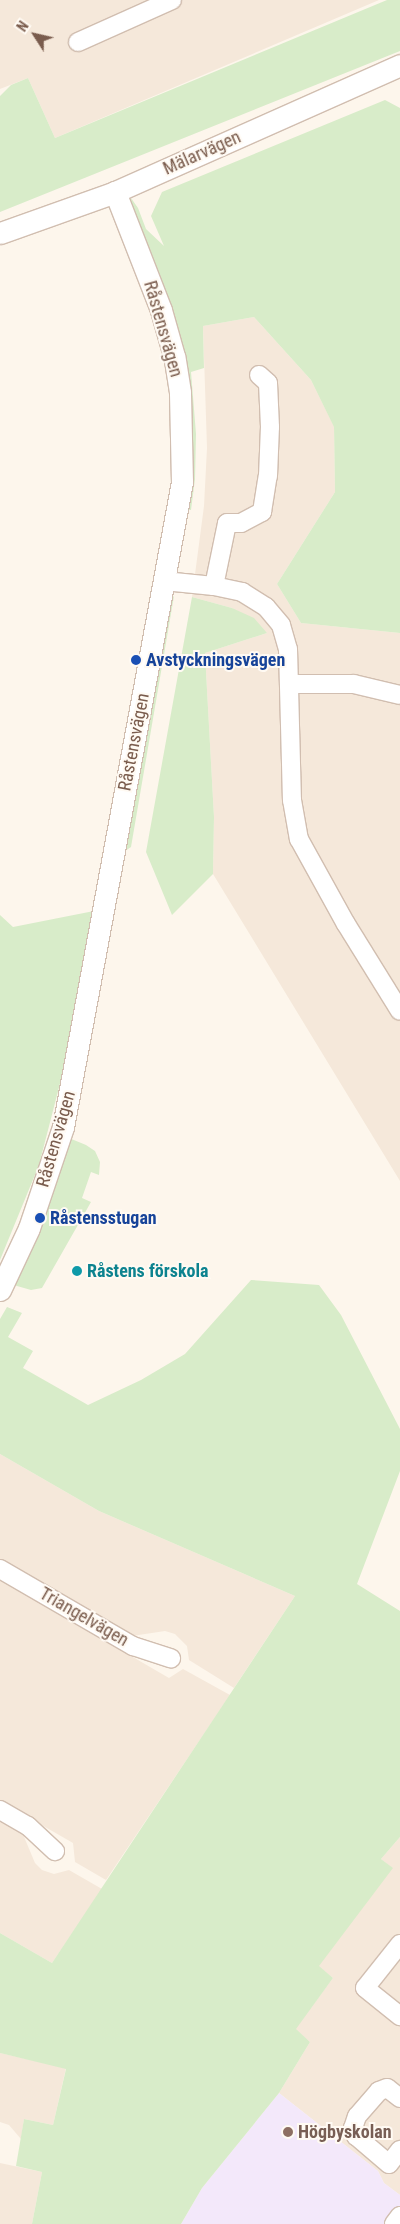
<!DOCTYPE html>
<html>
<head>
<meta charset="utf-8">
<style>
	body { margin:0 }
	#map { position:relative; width:400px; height:2224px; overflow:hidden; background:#fdf6ec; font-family:"Roboto Condensed",sans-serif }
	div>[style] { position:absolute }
	.residential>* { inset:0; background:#f5e8da }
	.education>* { inset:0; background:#f3e8fa }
	.green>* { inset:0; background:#d8ecc9 }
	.roads { filter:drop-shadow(1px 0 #d1beb0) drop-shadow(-1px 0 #d1beb0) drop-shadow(0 1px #d1beb0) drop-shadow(0 -1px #d1beb0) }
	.minor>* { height:18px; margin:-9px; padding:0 9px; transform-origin:9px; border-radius:9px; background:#fff }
	.tertiary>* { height:21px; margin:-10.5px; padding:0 10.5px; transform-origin:10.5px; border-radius:10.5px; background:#fff }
	.dots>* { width:14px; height:14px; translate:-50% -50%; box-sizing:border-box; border:2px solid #fffaf3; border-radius:50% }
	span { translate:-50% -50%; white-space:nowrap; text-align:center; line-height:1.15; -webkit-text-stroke:4px #fffaf3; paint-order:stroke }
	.street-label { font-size:18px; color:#7a5c4d }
	.transit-label { font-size:18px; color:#164399; font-weight:700 }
	.left { translate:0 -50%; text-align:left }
	.culture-label { font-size:18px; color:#0d838f; font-weight:700 }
	.education-label { font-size:18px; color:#785e54; font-weight:700 }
	.north { position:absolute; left:10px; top:10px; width:50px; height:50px; -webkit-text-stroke:4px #fffaf3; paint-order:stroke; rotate:305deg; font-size:14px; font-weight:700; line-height:20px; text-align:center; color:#7a5c4d }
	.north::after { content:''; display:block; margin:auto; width:18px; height:22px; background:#7a5c4d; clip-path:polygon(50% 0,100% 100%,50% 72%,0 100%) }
</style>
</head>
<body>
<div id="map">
	<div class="residential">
		<i style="clip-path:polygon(0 0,379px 0,55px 138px,28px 78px,0 89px)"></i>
		<i style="clip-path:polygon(254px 317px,311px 380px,334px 426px,335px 492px,277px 584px,301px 623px,400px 633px,400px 1181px,213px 874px,214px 817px,205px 653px,267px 633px,232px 608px,192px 597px,204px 506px,207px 448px,203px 326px)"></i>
		<i style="clip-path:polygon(0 1454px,99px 1511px,295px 1596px,234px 1688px,189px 1660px,187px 1646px,175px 1634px,165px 1631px,132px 1636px,0 1560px)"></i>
		<i style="clip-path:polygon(0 1580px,169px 1678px,183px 1669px,230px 1695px,106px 1880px,75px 1862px,73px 1843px,0 1801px)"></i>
		<i style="clip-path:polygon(0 1819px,22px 1832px,35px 1863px,42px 1870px,54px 1874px,69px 1870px,102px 1889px,52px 1963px,0 1933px)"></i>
		<i style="clip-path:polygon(400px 1837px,400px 2195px,384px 2183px,378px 2171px,279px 2093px,310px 2042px,295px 2029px,333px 1978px,318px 1966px,392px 1868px,381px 1859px)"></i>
		<i style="clip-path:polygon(0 2053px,66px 2068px,53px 2125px,24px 2119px,21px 2139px,9px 2125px,0 2122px)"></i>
		<i style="clip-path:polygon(0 2163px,42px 2172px,32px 2224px,0 2224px)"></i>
	</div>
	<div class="education">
		<i style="clip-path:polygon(279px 2093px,378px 2171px,384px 2183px,400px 2195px,400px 2224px,181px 2224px,202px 2188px)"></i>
	</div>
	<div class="green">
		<i style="clip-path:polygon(387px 0,400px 0,400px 51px,0 212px,0 96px,11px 85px,28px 78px,55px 138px)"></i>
		<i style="clip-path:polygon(385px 100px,400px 108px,400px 633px,301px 623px,277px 584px,335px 492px,334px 427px,311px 380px,254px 317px,203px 326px,204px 368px,191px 372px,196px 434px,195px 479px,191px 510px,181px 509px,188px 435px,132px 212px,131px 198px,138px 208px,146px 229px,164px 246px,151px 216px,162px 192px)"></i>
		<i style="clip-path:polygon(174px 596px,131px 847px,122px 853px,166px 603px)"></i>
		<i style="clip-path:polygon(192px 597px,232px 608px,254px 618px,267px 633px,205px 653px,214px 817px,213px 874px,172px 915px,146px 852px)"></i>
		<i style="clip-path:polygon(99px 910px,65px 1064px,39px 1165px,0 1260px,0 915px,13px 927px)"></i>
		<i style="clip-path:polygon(69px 1138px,86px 1145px,95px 1151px,100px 1162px,99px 1175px,91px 1172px,82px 1198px,91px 1202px,42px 1288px,31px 1290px,10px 1284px)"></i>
		<i style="clip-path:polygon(251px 1280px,319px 1285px,341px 1315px,400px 1429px,400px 1471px,357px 1584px,400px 1611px,400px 1837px,381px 1859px,393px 1868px,319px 1966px,333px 1978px,296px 2029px,310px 2042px,279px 2093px,202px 2188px,181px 2224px,32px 2224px,42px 2172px,16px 2166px,24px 2119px,53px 2125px,66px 2069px,0 2053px,0 1933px,52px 1963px,295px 1596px,99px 1511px,0 1454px,0 1319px,7px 1307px,22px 1313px,8px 1337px,33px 1351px,23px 1368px,88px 1405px,141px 1380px,185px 1354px)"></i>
	</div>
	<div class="roads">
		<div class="minor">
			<i style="left:78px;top:42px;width:103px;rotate:-24.1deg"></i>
			<i style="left:164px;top:581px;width:50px;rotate:5.7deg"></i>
			<i style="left:214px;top:586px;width:29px;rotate:12deg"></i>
			<i style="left:242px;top:592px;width:28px;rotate:32deg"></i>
			<i style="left:266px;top:607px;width:23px;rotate:50deg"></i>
			<i style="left:281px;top:625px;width:25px;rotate:74deg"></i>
			<i style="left:288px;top:649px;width:151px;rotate:88.5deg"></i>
			<i style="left:292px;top:800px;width:40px;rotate:80deg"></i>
			<i style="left:299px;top:839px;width:97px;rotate:61.1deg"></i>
			<i style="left:346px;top:924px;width:102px;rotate:58.2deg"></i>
			<i style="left:214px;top:586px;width:64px;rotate:-78.3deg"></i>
			<i style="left:227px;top:523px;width:14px"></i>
			<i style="left:241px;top:523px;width:24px;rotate:-28deg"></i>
			<i style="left:262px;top:512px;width:36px;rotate:-81deg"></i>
			<i style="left:268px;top:476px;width:49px;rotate:-87.7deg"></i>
			<i style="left:270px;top:427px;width:44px;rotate:-92.6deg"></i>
			<i style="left:268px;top:383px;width:12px;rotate:-138deg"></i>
			<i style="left:290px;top:684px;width:64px"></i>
			<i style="left:354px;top:684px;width:47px;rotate:13.4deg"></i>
			<i style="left:0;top:1569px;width:154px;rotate:30.1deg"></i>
			<i style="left:133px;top:1646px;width:40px;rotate:18deg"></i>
			<i style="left:0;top:1810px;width:32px;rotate:30deg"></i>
			<i style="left:28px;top:1826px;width:37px;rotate:43deg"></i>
			<i style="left:400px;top:1944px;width:56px;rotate:128.5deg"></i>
			<i style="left:365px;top:1988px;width:45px;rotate:38.7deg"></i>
			<i style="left:400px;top:2098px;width:16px;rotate:-142deg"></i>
			<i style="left:387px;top:2088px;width:9px;rotate:159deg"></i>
			<i style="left:379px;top:2091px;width:33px;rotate:131deg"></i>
			<i style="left:357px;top:2116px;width:13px;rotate:108deg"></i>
			<i style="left:353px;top:2128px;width:9px;rotate:69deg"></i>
			<i style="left:356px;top:2136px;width:43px;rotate:40.3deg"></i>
			<i style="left:389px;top:2164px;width:18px;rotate:-52deg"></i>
			<i style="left:394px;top:2224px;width:10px;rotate:-53deg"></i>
		</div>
		<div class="tertiary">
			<i style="left:0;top:233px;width:122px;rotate:-19.6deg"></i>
			<i style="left:115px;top:192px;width:312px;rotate:-24deg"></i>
			<i style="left:0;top:1290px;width:68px;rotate:-64.9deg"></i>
			<i style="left:29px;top:1228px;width:107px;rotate:-71.4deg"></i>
			<i style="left:63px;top:1127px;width:656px;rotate:-79.55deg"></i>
			<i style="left:182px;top:482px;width:90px;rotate:-91.3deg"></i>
			<i style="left:180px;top:392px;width:36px;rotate:-99deg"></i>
			<i style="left:174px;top:356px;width:48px;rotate:-105.8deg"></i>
			<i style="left:161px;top:310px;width:127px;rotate:-111.3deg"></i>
		</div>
	</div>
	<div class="dots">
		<i style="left:136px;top:660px;background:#1a4fb4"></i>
		<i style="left:40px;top:1218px;background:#1a4fb4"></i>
		<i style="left:77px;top:1271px;background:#0f9aa8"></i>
		<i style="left:288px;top:2132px;background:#8d6e63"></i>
	</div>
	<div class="street-label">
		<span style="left:202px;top:153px;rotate:-24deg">Mälarvägen</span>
		<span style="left:163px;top:329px;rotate:74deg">Råstensvägen</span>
		<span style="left:134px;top:742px;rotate:-79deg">Råstensvägen</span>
		<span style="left:56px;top:1139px;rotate:-74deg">Råstensvägen</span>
		<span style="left:84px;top:1617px;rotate:30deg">Triangelvägen</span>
	</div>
	<div class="transit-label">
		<span class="left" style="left:146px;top:660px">Avstyckningsvägen</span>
		<span class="left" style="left:50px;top:1218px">Råstensstugan</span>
	</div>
	<div class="culture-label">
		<span class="left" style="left:87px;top:1271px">Råstens förskola</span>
	</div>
	<div class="education-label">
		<span class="left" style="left:298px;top:2132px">Högbyskolan</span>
	</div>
	<div class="north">N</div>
</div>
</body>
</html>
